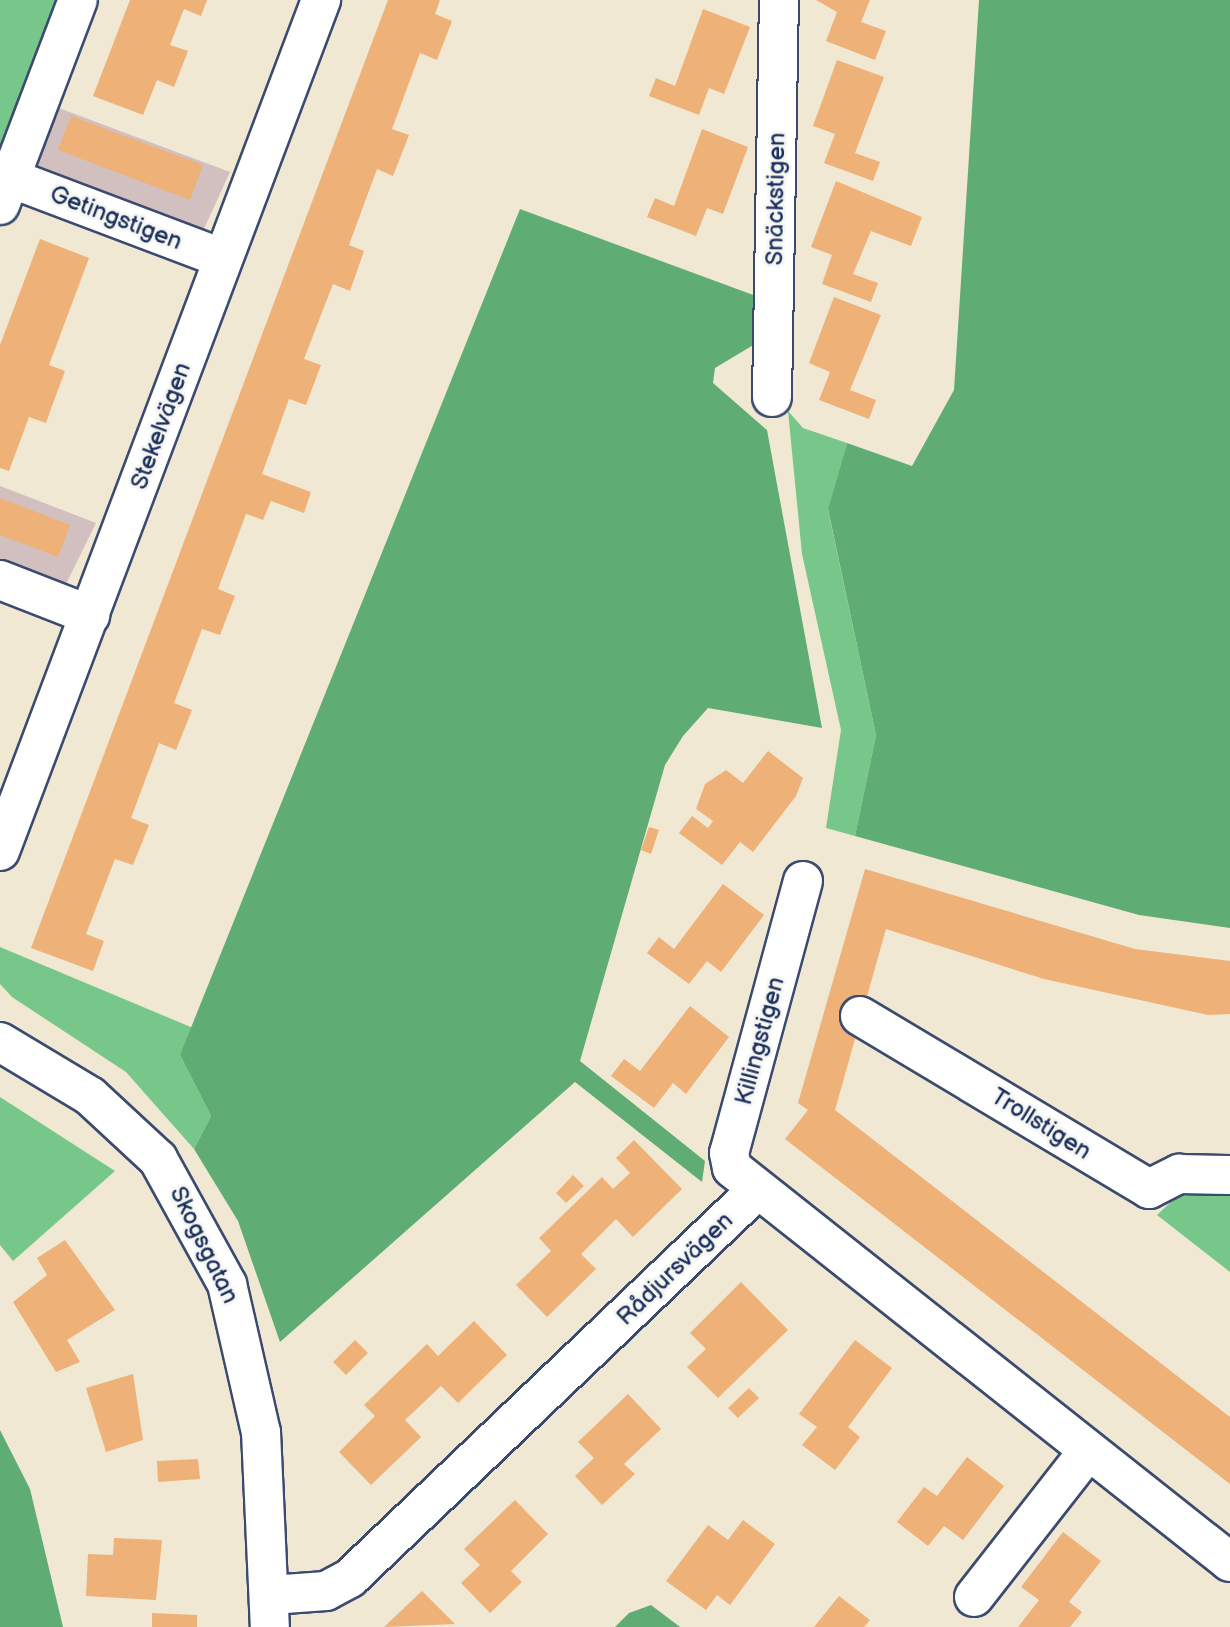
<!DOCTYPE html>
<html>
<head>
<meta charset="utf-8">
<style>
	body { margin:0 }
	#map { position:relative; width:1230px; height:1627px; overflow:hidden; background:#f1e8d3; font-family:"Balsamiq Sans",sans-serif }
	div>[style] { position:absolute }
	.industrial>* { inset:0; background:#d2bfbf }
	.green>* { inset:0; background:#76c789 }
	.forest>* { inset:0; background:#60ac75 }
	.building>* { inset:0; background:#eeb178 }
	.roads { filter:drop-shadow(2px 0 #3b4b70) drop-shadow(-2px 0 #3b4b70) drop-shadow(0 2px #3b4b70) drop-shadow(0 -2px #3b4b70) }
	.minor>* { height:38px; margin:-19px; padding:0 19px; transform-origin:19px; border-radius:19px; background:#fff }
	span { translate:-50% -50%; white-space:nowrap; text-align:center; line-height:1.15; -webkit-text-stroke:6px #f6f6f2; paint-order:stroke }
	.street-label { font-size:24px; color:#1b2f5e }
</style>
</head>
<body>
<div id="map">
	<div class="industrial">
		<i style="clip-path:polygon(48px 104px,230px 172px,203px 231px,46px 182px,33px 160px)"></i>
		<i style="clip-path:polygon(0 486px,96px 523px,65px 586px,0 571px)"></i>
	</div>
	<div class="green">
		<i style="clip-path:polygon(0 0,69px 0,0 180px)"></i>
		<i style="clip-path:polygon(788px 411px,803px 428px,847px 443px,828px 510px,876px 735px,855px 836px,826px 828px,841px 730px,802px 554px)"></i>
		<i style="clip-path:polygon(0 947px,193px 1028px,180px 1055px,211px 1116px,194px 1149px,126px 1072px,12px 997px,0 984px)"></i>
		<i style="clip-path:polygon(0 1097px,115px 1171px,13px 1261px,0 1245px)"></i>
		<i style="clip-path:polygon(1192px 1182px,1230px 1184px,1230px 1272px,1157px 1215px)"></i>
	</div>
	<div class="forest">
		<i style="clip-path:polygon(979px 0,1230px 0,1230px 928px,1139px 915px,855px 836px,876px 735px,828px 509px,847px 443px,912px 466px,954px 390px)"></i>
		<i style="clip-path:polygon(520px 209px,756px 296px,755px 344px,715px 368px,713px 383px,767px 430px,822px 728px,708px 708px,683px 736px,665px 765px,580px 1061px,705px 1161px,702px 1182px,575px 1082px,280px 1342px,238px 1221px,194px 1149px,211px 1116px,180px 1055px)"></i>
		<i style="clip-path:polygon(0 1430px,30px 1489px,63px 1627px,0 1627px)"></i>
		<i style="clip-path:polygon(651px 1605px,680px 1627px,615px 1627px,629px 1613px)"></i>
	</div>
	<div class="building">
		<i style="clip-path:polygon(130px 0,207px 0,201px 16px,184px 9px,170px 45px,188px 51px,174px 87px,157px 80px,143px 115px,93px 96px)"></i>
		<i style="clip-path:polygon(388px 0,440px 0,435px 14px,452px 21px,437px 60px,420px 53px,392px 129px,409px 135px,393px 176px,377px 169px,349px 245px,364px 251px,350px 291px,333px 284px,304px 359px,321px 365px,306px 405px,289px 399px,262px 474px,311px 492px,304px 513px,271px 501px,263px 520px,246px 514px,218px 589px,235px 596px,220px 635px,202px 629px,174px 703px,192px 710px,176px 750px,159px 743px,131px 818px,149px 825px,133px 865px,115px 859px,86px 934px,104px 941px,93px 971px,31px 948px)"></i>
		<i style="clip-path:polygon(816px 0,870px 0,861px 22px,886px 31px,875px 60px,826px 41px,837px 12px)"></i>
		<i style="clip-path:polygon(703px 9px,750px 27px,724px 94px,709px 88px,699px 115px,649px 96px,656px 78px,675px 86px)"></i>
		<i style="clip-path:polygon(837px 60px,884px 77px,855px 153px,880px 162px,873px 181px,824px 163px,835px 134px,813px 126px)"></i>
		<i style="clip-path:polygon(71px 116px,203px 165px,190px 200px,58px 150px)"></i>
		<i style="clip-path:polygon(702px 129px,748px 147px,723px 214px,707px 208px,696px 236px,647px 217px,655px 198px,674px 206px)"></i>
		<i style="clip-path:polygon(836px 181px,922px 217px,911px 246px,871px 231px,853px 274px,878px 283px,871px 302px,822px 284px,832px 255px,811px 247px)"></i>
		<i style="clip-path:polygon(40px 239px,89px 258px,49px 365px,65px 371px,52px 406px,46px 423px,29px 417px,9px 471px,0 468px,0 345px)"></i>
		<i style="clip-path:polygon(834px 297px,881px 315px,850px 390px,876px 400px,869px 419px,819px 400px,830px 372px,809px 363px)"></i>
		<i style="clip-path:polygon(0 498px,70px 525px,58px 557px,0 535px)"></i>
		<i style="clip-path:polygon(768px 751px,803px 778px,796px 796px,753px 852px,740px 842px,722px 865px,679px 833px,692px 816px,708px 828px,713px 821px,696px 809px,705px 784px,726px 770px,743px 783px)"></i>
		<i style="clip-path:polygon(649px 827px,659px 830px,651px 854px,641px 850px)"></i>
		<i style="clip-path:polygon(865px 869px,1135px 949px,1230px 961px,1230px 1014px,1208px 1015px,1044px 979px,886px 929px,835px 1110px,1230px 1417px,1230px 1484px,785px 1139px,808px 1110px,798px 1103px)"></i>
		<i style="clip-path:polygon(723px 884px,764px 915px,721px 972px,707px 961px,689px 984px,647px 953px,659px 937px,674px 949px)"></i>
		<i style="clip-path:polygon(690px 1006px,729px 1037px,686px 1094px,673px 1083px,654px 1108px,611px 1076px,624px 1059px,640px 1071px)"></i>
		<i style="clip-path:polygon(634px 1140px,682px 1189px,633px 1237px,616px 1219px,581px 1254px,596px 1269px,547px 1317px,516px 1285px,551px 1251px,539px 1238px,602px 1177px,613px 1189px,630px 1173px,616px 1158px)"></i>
		<i style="clip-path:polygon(573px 1175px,584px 1186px,566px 1203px,556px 1193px)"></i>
		<i style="clip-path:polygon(65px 1240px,115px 1310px,67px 1340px,80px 1362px,56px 1372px,13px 1302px,47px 1275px,37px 1258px)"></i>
		<i style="clip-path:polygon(741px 1282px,788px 1330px,718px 1398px,687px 1367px,706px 1349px,690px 1333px)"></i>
		<i style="clip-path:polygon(474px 1321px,507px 1355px,458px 1403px,441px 1386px,405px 1420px,421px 1437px,371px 1485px,339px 1452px,375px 1416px,364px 1405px,427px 1344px,438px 1356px)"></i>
		<i style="clip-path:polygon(355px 1340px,368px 1353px,346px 1375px,333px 1362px)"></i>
		<i style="clip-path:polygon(855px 1340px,892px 1368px,848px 1427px,860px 1437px,835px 1470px,802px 1445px,817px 1427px,799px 1414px)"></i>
		<i style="clip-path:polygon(133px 1374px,143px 1440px,106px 1452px,86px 1388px)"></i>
		<i style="clip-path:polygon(749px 1388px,759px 1398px,738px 1418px,728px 1408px)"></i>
		<i style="clip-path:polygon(628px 1394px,661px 1429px,624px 1464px,635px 1474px,602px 1505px,575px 1476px,594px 1458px,578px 1442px)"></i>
		<i style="clip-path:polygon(967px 1457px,1004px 1486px,963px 1540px,944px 1526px,928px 1546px,897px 1522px,924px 1487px,937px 1496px)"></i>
		<i style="clip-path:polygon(198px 1459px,200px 1479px,158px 1482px,157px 1461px)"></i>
		<i style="clip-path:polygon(515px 1500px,548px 1534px,511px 1571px,522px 1582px,490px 1613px,461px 1583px,480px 1565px,464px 1549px)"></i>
		<i style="clip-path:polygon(743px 1520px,775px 1544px,730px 1605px,717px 1595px,706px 1610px,666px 1581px,708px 1525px,728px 1540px)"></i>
		<i style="clip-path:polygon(1063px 1532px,1101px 1561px,1069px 1602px,1082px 1612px,1070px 1627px,1018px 1627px,1039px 1600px,1021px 1587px)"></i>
		<i style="clip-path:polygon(114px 1538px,162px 1540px,156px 1600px,86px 1596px,88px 1554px,113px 1555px)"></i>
		<i style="clip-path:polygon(422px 1591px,455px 1624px,384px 1627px)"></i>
		<i style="clip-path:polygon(839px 1596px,870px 1620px,864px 1627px,814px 1627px)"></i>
		<i style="clip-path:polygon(152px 1613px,197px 1615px,197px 1627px,152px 1627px)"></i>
	</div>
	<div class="roads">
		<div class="minor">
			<i style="left:10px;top:178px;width:227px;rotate:20.7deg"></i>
			<i style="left:0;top:205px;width:219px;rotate:-69.2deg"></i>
			<i style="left:772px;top:397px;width:397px;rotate:-89deg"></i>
			<i style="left:0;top:580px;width:97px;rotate:21.3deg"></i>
			<i style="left:0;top:851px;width:910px;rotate:-69.33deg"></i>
			<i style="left:803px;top:881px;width:282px;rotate:105.2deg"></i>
			<i style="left:729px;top:1153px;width:15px;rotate:79deg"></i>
			<i style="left:732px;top:1168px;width:635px;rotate:38.35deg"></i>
			<i style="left:860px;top:1016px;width:337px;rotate:30.9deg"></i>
			<i style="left:1149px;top:1189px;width:34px;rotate:-27deg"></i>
			<i style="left:1179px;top:1174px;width:51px;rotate:1.1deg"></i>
			<i style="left:0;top:1042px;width:105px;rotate:31deg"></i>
			<i style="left:90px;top:1096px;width:93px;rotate:42.8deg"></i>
			<i style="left:158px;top:1159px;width:143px;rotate:61.1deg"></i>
			<i style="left:227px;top:1284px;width:152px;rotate:77.1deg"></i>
			<i style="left:261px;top:1432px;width:195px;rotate:87.4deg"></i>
			<i style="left:271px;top:1595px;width:55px;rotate:-4.2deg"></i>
			<i style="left:326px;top:1591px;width:27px;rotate:-28deg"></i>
			<i style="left:350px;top:1578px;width:558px;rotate:-43.62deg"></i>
			<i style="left:974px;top:1597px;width:185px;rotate:-52deg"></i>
		</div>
	</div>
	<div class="street-label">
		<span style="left:776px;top:199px;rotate:-89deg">Snäckstigen</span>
		<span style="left:116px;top:218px;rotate:21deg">Getingstigen</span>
		<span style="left:161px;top:426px;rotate:-70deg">Stekelvägen</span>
		<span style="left:760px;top:1041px;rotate:-75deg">Killingstigen</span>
		<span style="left:1041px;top:1124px;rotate:32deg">Trollstigen</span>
		<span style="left:204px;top:1245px;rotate:64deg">Skogsgatan</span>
		<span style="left:675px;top:1269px;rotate:-44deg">Rådjursvägen</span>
	</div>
</div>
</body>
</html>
